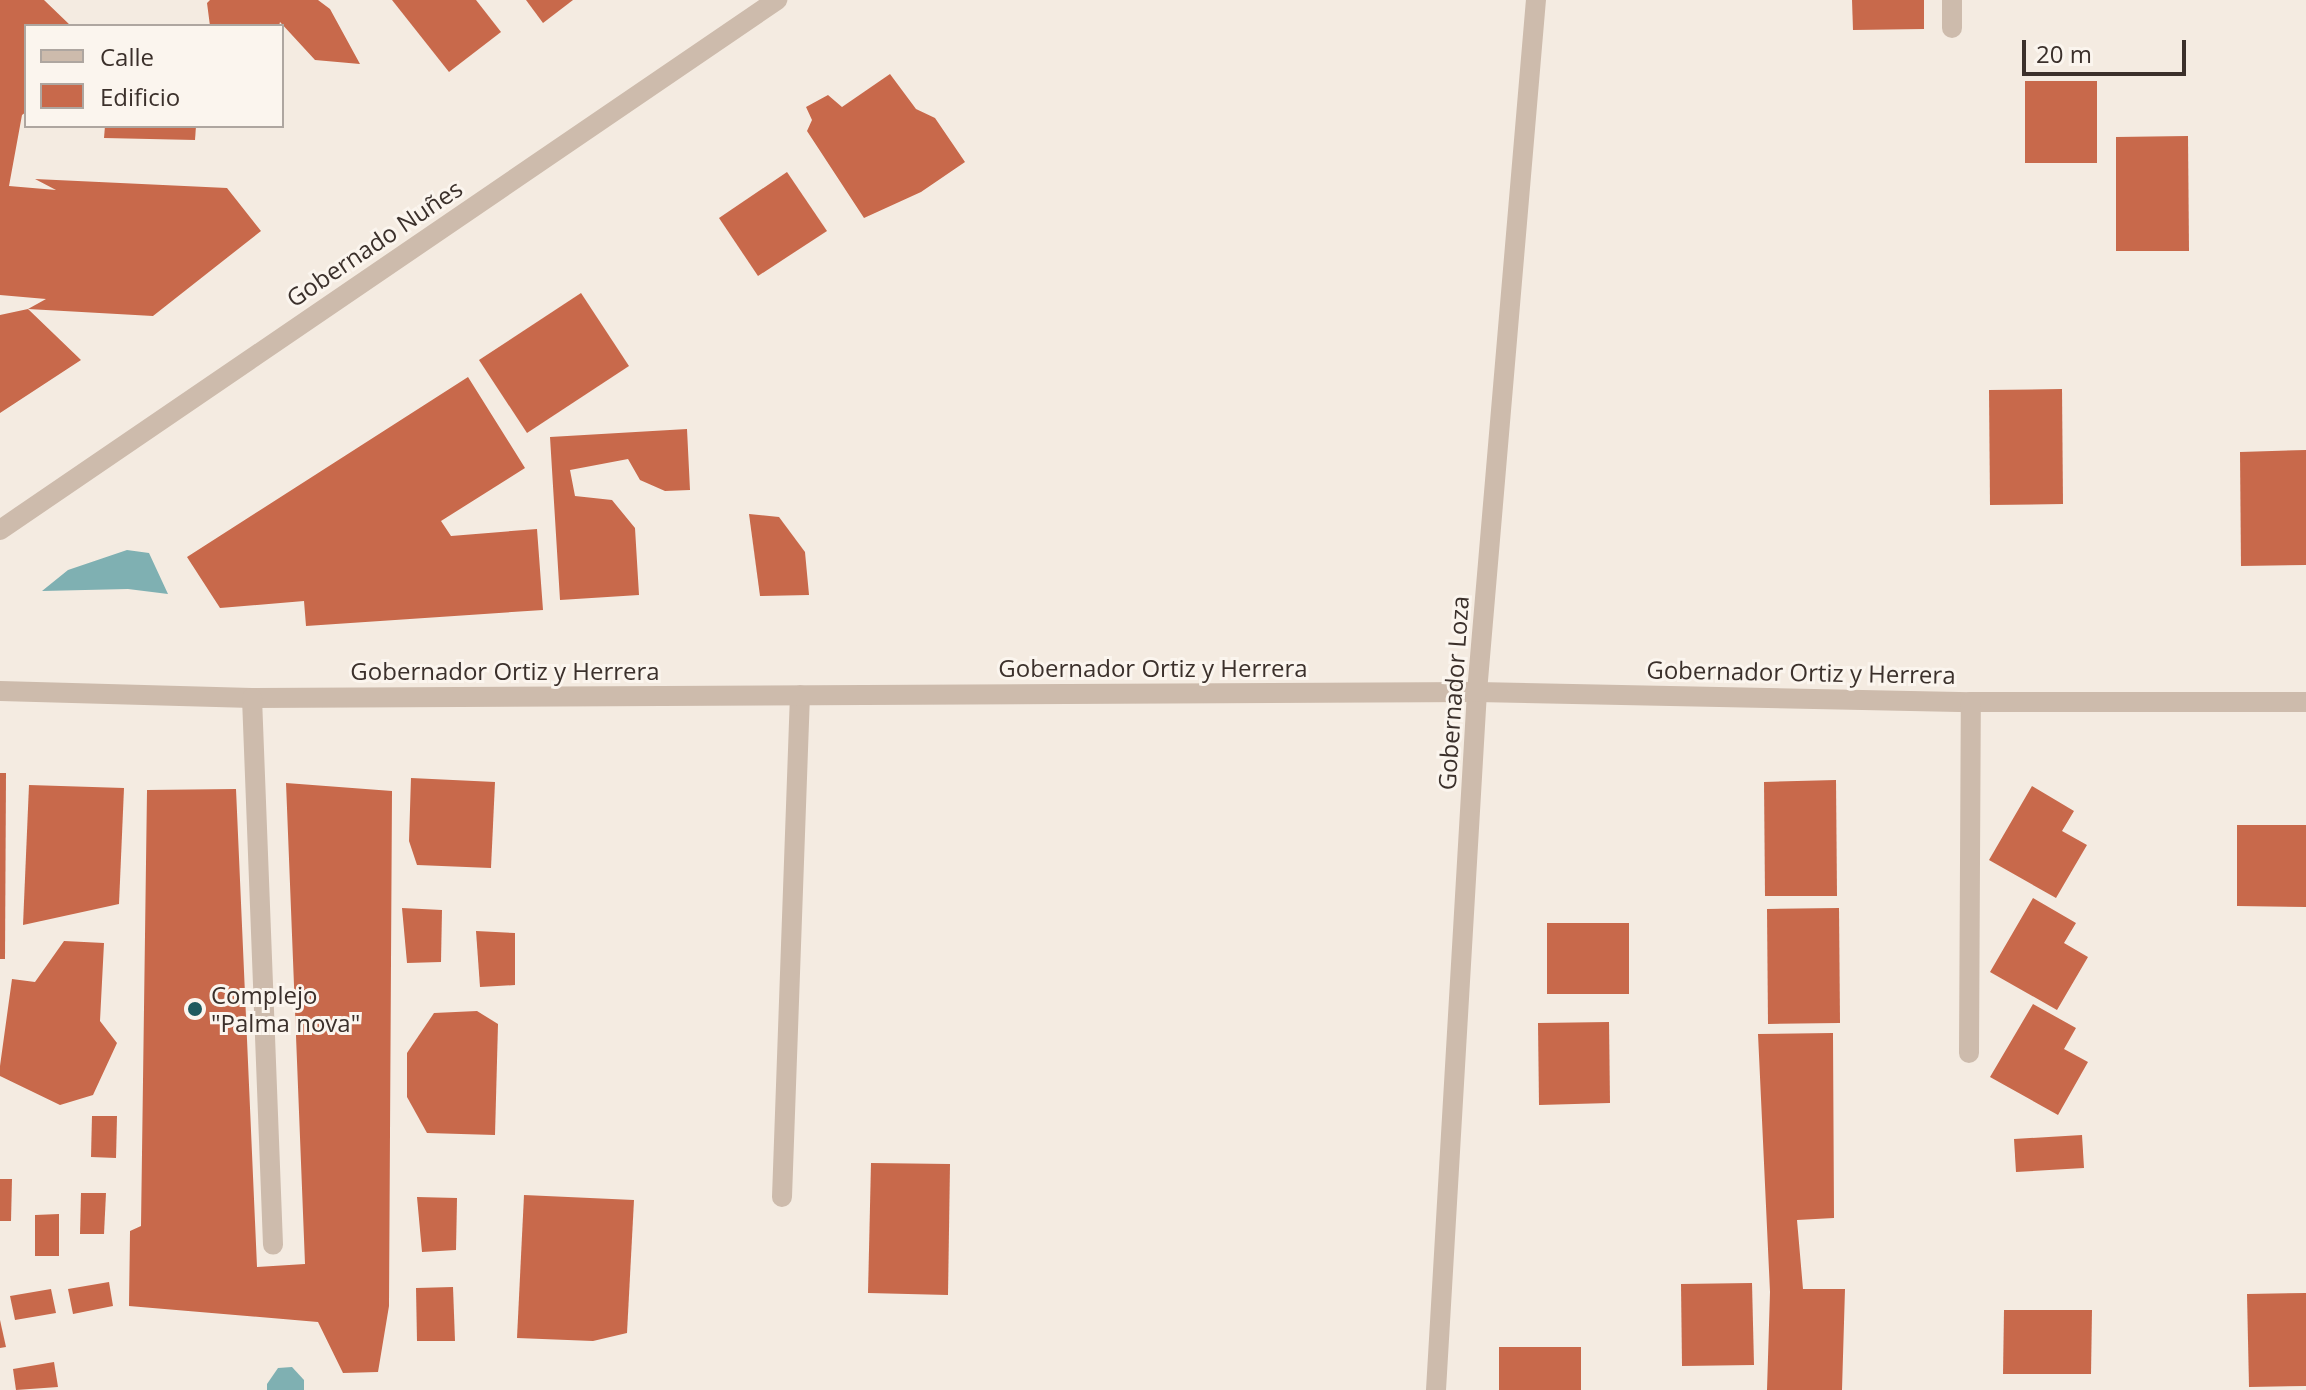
<!DOCTYPE html>
<html>
<head>
<meta charset="utf-8">
<style>
	body { margin:0 }
	#map { position:relative; width:2306px; height:1390px; overflow:hidden; background:#f4ebe1; font-family:"Open Sans",sans-serif }
	div>[style] { position:absolute }
	.water>* { inset:0; background:#7fb0b2 }
	.building>* { inset:0; background:#c8694b }
	.lane>* { height:20px; margin:-10px; padding:0 10px; transform-origin:10px; border-radius:10px; background:#cdbbac }
	.street>* { height:20px; margin:-10px; padding:0 10px; transform-origin:10px; border-radius:10px; background:#cdbbac }
	.dots>* { width:22px; height:22px; translate:-50% -50%; box-sizing:border-box; border:4px solid #fbf5ee; border-radius:50% }
	span { translate:-50% -50%; white-space:nowrap; text-align:center; line-height:1.15; -webkit-text-stroke:6px #fbf5ee; paint-order:stroke }
	.street-label { font-size:24px; color:#3b302b }
	.poi-label { font-size:24px; color:#3b302b }
	.left { translate:0 -50%; text-align:left }
	.legend { position:absolute; left:24px; top:24px; width:260px; height:104px; box-sizing:border-box; background:#fbf5ee; border:2px solid #aea6a0; margin:0; padding:10px 14px; list-style:none; font-size:24px; color:#3b302b }
	.legend li { display:flex; align-items:center; gap:16px; height:40px }
	.legend b { width:40px; border:2px solid #aea6a0 }
	.scale { position:absolute; left:2022px; top:40px; width:164px; height:36px; box-sizing:border-box; border:4px solid #3b302b; border-top:0; padding-left:10px; font-size:24px; line-height:28px; white-space:nowrap; color:#3b302b; -webkit-text-stroke:6px #fbf5ee; paint-order:stroke }
</style>
</head>
<body>
<div id="map">
	<div class="water">
		<i style="clip-path:polygon(127px 550px,149px 553px,168px 594px,128px 589px,42px 591px,68px 570px)"></i>
		<i style="clip-path:polygon(292px 1367px,304px 1380px,304px 1390px,267px 1390px,267px 1384px,278px 1368px)"></i>
	</div>
	<div class="building">
		<i style="clip-path:polygon(0 0,44px 0,71px 26px,26px 26px,26px 112px,22px 115px,9px 186px,56px 190px,35px 179px,227px 188px,261px 231px,153px 316px,28px 309px,81px 360px,0 413px,0 315px,28px 309px,46px 299px,0 295px)"></i>
		<i style="clip-path:polygon(210px 0,318px 0,330px 9px,360px 64px,315px 60px,280px 22px,279px 26px,210px 26px,207px 3px)"></i>
		<i style="clip-path:polygon(392px 0,476px 0,501px 32px,449px 72px)"></i>
		<i style="clip-path:polygon(526px 0,573px 0,543px 23px)"></i>
		<i style="clip-path:polygon(1852px 0,1924px 0,1924px 29px,1853px 30px)"></i>
		<i style="clip-path:polygon(890px 74px,916px 109px,935px 118px,965px 162px,921px 192px,864px 218px,807px 131px,812px 120px,806px 107px,828px 95px,842px 107px)"></i>
		<i style="clip-path:polygon(2025px 81px,2097px 81px,2097px 163px,2025px 163px)"></i>
		<i style="clip-path:polygon(105px 126px,196px 126px,195px 140px,104px 138px)"></i>
		<i style="clip-path:polygon(2188px 136px,2189px 251px,2116px 251px,2116px 137px)"></i>
		<i style="clip-path:polygon(787px 172px,827px 231px,758px 276px,719px 218px)"></i>
		<i style="clip-path:polygon(581px 293px,629px 366px,527px 433px,479px 360px)"></i>
		<i style="clip-path:polygon(468px 377px,525px 468px,441px 521px,451px 536px,537px 529px,543px 610px,306px 626px,304px 601px,220px 608px,187px 557px)"></i>
		<i style="clip-path:polygon(2062px 389px,2063px 504px,1990px 505px,1989px 390px)"></i>
		<i style="clip-path:polygon(687px 429px,690px 490px,665px 491px,640px 480px,628px 459px,570px 470px,575px 496px,612px 500px,635px 528px,639px 595px,560px 600px,550px 437px)"></i>
		<i style="clip-path:polygon(2306px 450px,2306px 565px,2241px 566px,2240px 452px)"></i>
		<i style="clip-path:polygon(749px 514px,779px 517px,805px 552px,809px 595px,760px 596px)"></i>
		<i style="clip-path:polygon(0 773px,6px 773px,5px 959px,0 959px)"></i>
		<i style="clip-path:polygon(411px 778px,495px 782px,491px 868px,417px 865px,409px 841px)"></i>
		<i style="clip-path:polygon(1836px 780px,1837px 896px,1765px 896px,1764px 782px)"></i>
		<i style="clip-path:polygon(286px 783px,392px 791px,389px 1306px,378px 1372px,343px 1373px,318px 1322px,129px 1306px,130px 1231px,141px 1226px,147px 790px,236px 789px,257px 1267px,305px 1264px)"></i>
		<i style="clip-path:polygon(29px 785px,124px 788px,119px 904px,23px 925px)"></i>
		<i style="clip-path:polygon(2032px 786px,2074px 811px,2062px 831px,2087px 845px,2056px 898px,1989px 860px)"></i>
		<i style="clip-path:polygon(2237px 825px,2306px 825px,2306px 907px,2237px 906px)"></i>
		<i style="clip-path:polygon(2033px 898px,2076px 923px,2064px 943px,2088px 957px,2057px 1010px,1990px 972px)"></i>
		<i style="clip-path:polygon(402px 908px,442px 910px,441px 962px,407px 963px)"></i>
		<i style="clip-path:polygon(1839px 908px,1840px 1023px,1768px 1024px,1767px 909px)"></i>
		<i style="clip-path:polygon(1547px 923px,1629px 923px,1629px 994px,1547px 994px)"></i>
		<i style="clip-path:polygon(476px 931px,515px 933px,515px 985px,480px 987px)"></i>
		<i style="clip-path:polygon(64px 941px,104px 943px,100px 1021px,117px 1043px,93px 1095px,60px 1105px,0 1076px,0 1066px,12px 979px,35px 982px)"></i>
		<i style="clip-path:polygon(2033px 1004px,2076px 1028px,2064px 1049px,2088px 1062px,2058px 1115px,1990px 1077px)"></i>
		<i style="clip-path:polygon(477px 1011px,498px 1024px,495px 1135px,427px 1133px,407px 1097px,407px 1053px,434px 1013px)"></i>
		<i style="clip-path:polygon(1609px 1022px,1610px 1103px,1539px 1105px,1538px 1023px)"></i>
		<i style="clip-path:polygon(1833px 1033px,1834px 1218px,1797px 1220px,1803px 1289px,1845px 1289px,1842px 1390px,1767px 1390px,1770px 1292px,1758px 1034px)"></i>
		<i style="clip-path:polygon(92px 1116px,117px 1116px,116px 1158px,91px 1157px)"></i>
		<i style="clip-path:polygon(2082px 1135px,2084px 1168px,2016px 1172px,2014px 1139px)"></i>
		<i style="clip-path:polygon(871px 1163px,950px 1164px,948px 1295px,868px 1293px)"></i>
		<i style="clip-path:polygon(0 1179px,12px 1179px,11px 1221px,0 1221px)"></i>
		<i style="clip-path:polygon(81px 1193px,106px 1193px,104px 1234px,80px 1234px)"></i>
		<i style="clip-path:polygon(524px 1195px,634px 1200px,627px 1333px,593px 1341px,517px 1338px)"></i>
		<i style="clip-path:polygon(417px 1197px,457px 1198px,456px 1250px,422px 1252px)"></i>
		<i style="clip-path:polygon(59px 1214px,59px 1256px,35px 1256px,35px 1215px)"></i>
		<i style="clip-path:polygon(109px 1282px,113px 1306px,73px 1314px,68px 1289px)"></i>
		<i style="clip-path:polygon(1752px 1283px,1754px 1365px,1682px 1366px,1681px 1284px)"></i>
		<i style="clip-path:polygon(453px 1287px,455px 1341px,417px 1341px,416px 1288px)"></i>
		<i style="clip-path:polygon(51px 1289px,56px 1313px,15px 1320px,10px 1296px)"></i>
		<i style="clip-path:polygon(2306px 1293px,2306px 1386px,2249px 1387px,2247px 1294px)"></i>
		<i style="clip-path:polygon(2004px 1310px,2092px 1310px,2091px 1374px,2003px 1374px)"></i>
		<i style="clip-path:polygon(0 1320px,6px 1347px,0 1348px)"></i>
		<i style="clip-path:polygon(1499px 1347px,1581px 1347px,1581px 1390px,1499px 1390px)"></i>
		<i style="clip-path:polygon(54px 1362px,58px 1387px,16px 1390px,13px 1369px)"></i>
	</div>
	<div class="lane">
		<i style="left:782px;top:1197px;width:502px;rotate:-87.95deg"></i>
	</div>
	<div class="street">
		<i style="left:1952px;top:28px;width:28px;rotate:-90deg"></i>
		<i style="left:0;top:530px;width:941px;rotate:-34.3deg"></i>
		<i style="left:0;top:691px;width:252px;rotate:1.6deg"></i>
		<i style="left:252px;top:698px;width:1225px;rotate:-0.28deg"></i>
		<i style="left:1477px;top:692px;width:494px;rotate:1.2deg"></i>
		<i style="left:1971px;top:702px;width:335px"></i>
		<i style="left:252px;top:698px;width:547px;rotate:87.8deg"></i>
		<i style="left:1969px;top:1053px;width:351px;rotate:-89.7deg"></i>
		<i style="left:1436px;top:1390px;width:699px;rotate:-86.64deg"></i>
		<i style="left:1477px;top:692px;width:695px;rotate:-85.13deg"></i>
	</div>
	<div class="dots">
		<i style="left:195px;top:1009px;background:#1f5a5e"></i>
	</div>
	<div class="street-label">
		<span style="left:374px;top:243px;rotate:-34deg">Gobernado Nuñes</span>
		<span style="left:1153px;top:668px">Gobernador Ortiz y Herrera</span>
		<span style="left:505px;top:671px">Gobernador Ortiz y Herrera</span>
		<span style="left:1801px;top:672px;rotate:1deg">Gobernador Ortiz y Herrera</span>
		<span style="left:1453px;top:693px;rotate:-86deg">Gobernador Loza</span>
	</div>
	<div class="poi-label">
		<span class="left" style="left:211px;top:1009px">Complejo<br>"Palma nova"</span>
	</div>
	<ul class="legend">
	<li><b style="height:10px;background:#cdbbac"></b>Calle</li>
	<li><b style="height:22px;background:#c8694b"></b>Edificio</li>
	</ul>
	<div class="scale">20 m</div>
</div>
</body>
</html>
